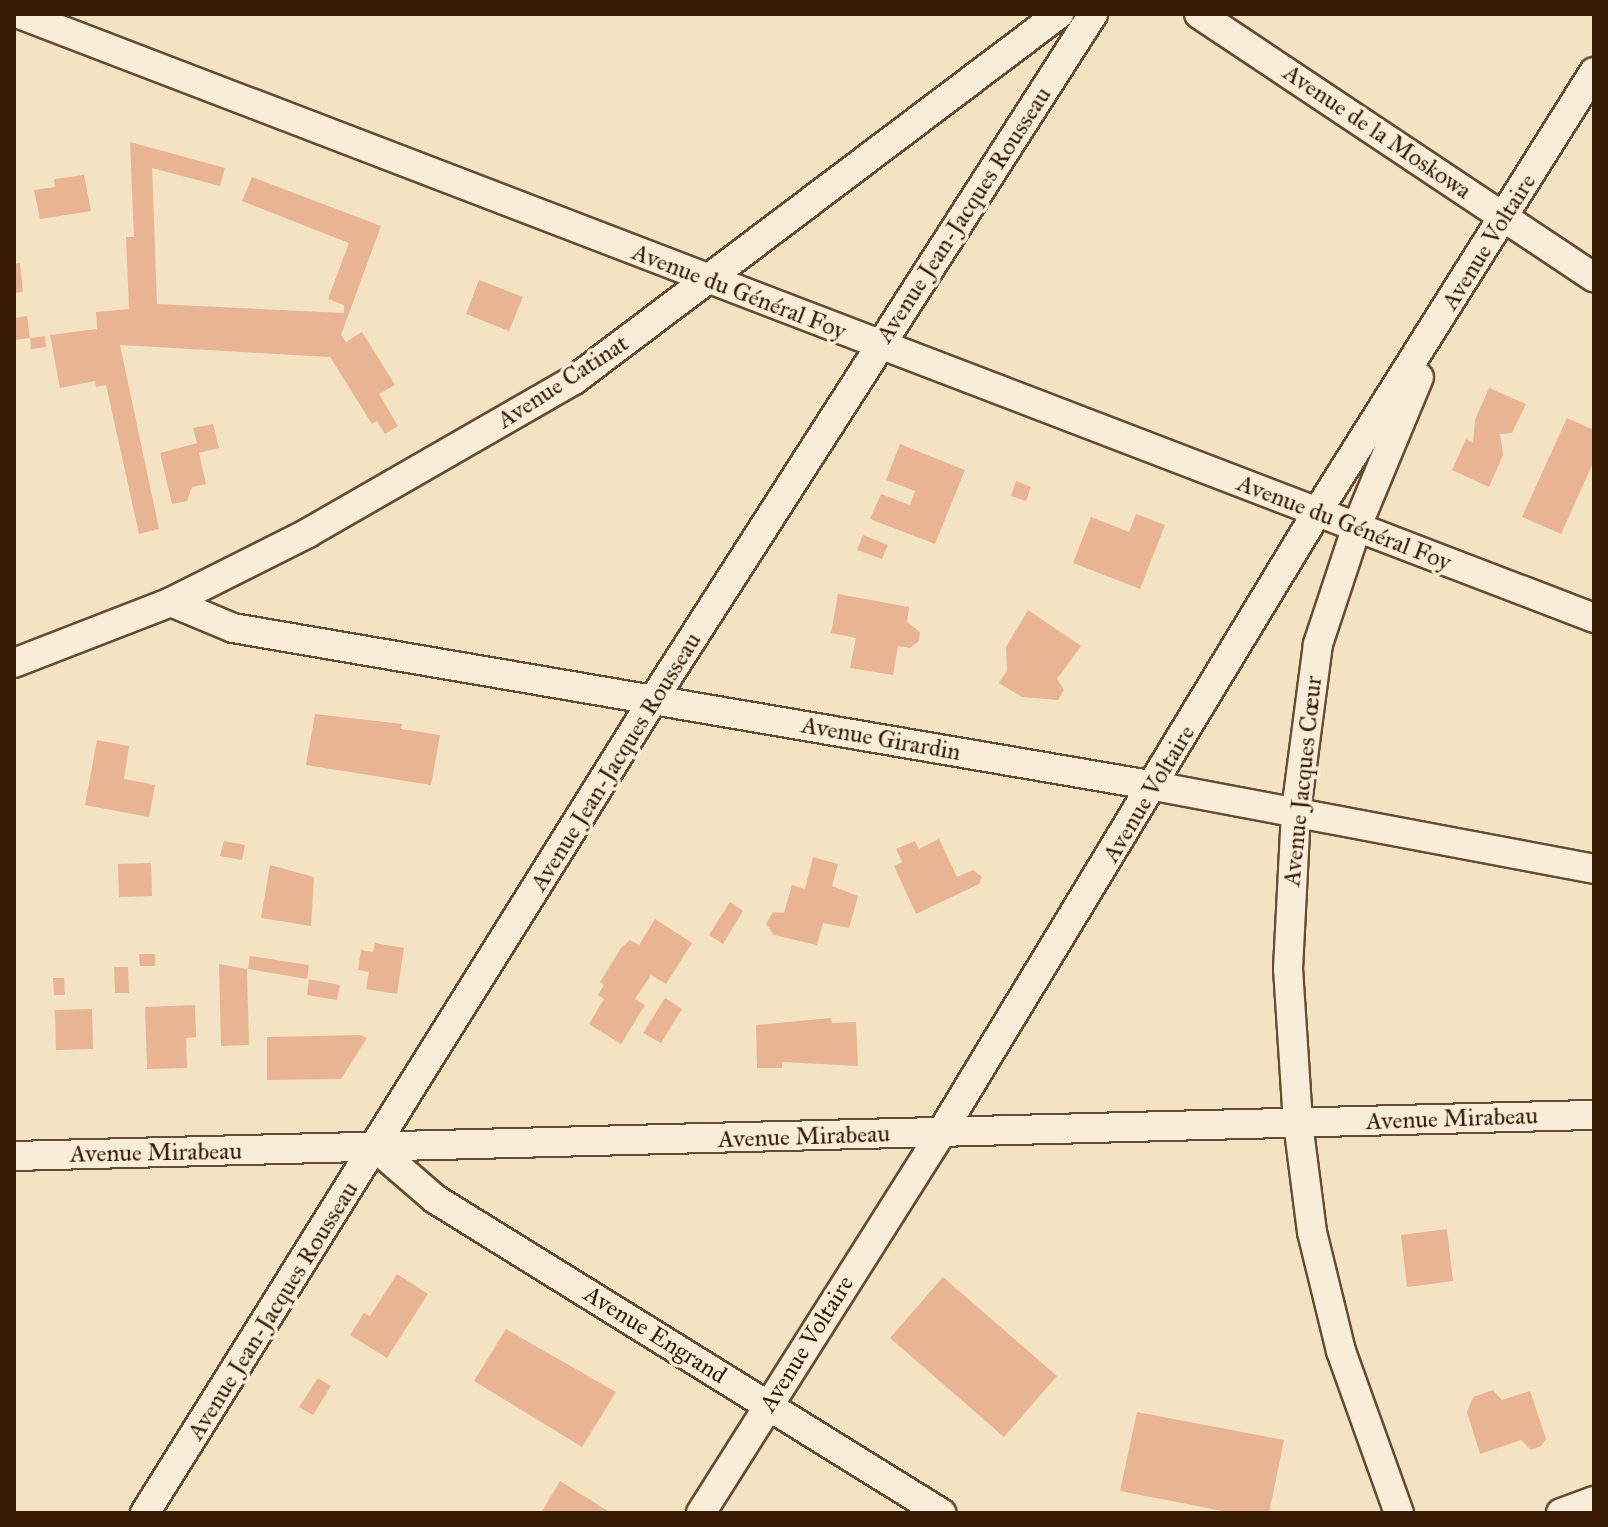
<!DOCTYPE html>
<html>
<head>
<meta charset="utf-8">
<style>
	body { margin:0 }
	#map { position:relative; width:1608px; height:1527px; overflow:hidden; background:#f4e3c3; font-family:"IM FELL Great Primer",serif }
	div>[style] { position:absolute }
	.building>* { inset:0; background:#e9b493 }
	.roads { filter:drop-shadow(2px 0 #654c32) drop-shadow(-2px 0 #654c32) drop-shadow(0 2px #654c32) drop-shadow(0 -2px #654c32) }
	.minor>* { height:28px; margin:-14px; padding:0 14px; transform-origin:14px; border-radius:14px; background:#f8edd8 }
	span { translate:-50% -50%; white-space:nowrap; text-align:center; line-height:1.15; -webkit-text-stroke:7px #f8edd8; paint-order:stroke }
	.street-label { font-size:24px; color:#351901 }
	.frame { position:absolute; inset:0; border:16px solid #351901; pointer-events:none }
</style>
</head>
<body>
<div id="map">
	<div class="building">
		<i style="clip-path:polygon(130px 142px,225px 168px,220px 186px,152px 168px,157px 304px,344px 313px,344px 305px,328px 299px,349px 243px,242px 201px,252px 177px,381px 226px,341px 335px,346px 342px,362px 332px,395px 385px,379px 394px,398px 426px,385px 434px,377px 421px,372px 424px,330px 357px,120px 345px,159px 529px,139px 534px,106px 385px,96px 387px,95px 381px,60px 388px,50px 335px,97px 329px,96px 312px,129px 309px,126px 237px,134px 237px)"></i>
		<i style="clip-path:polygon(84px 175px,91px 211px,40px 219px,34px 190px,55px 187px,54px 179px)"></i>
		<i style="clip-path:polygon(20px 263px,23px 292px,14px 293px,14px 264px)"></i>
		<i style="clip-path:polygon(479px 280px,523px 297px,509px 331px,466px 314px)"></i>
		<i style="clip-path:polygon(27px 316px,30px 338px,45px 336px,46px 347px,31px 349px,30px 338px,14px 340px,14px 318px)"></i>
		<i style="clip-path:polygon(1489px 388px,1526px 404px,1512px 433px,1500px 434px,1503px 455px,1489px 487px,1452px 470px,1466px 439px,1473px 443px,1475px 420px)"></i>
		<i style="clip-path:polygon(1567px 418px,1594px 430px,1594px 461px,1561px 534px,1522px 517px)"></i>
		<i style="clip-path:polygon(213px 424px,219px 448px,199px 453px,206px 484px,192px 487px,187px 501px,172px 504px,160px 453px,197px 443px,193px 428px)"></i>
		<i style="clip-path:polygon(900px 444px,965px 470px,935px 544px,870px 519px,881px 494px,910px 505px,915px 491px,886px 480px)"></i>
		<i style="clip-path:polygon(1016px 481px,1031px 487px,1026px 501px,1011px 496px)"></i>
		<i style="clip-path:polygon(1136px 514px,1165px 525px,1140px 589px,1073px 563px,1091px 517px,1129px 532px)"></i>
		<i style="clip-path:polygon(863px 535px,888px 545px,882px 559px,857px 550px)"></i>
		<i style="clip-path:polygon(838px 594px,909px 607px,907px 622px,920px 632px,919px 641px,910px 648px,898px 646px,893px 675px,850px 668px,856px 638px,831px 633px)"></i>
		<i style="clip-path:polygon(1028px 610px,1081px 646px,1057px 679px,1064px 690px,1058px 700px,1022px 697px,999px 683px,1007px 671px,1006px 647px)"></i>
		<i style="clip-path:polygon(315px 714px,402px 724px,401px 729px,440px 735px,431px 785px,306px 765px)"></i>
		<i style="clip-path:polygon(97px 740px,129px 746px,124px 779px,155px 785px,149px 817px,85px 805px)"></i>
		<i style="clip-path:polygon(939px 839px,957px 877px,973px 870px,982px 877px,979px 884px,916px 914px,894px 866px,902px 862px,896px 849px,915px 841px,919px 849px)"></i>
		<i style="clip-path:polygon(224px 841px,245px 845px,242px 860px,220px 856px)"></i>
		<i style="clip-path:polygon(813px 857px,838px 864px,832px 886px,858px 896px,849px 928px,823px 923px,817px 945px,774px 935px,766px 924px,773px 912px,784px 913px,792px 885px,805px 889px)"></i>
		<i style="clip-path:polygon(151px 863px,152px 896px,119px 897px,118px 864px)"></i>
		<i style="clip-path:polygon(270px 865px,314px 877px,311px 926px,261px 918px)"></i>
		<i style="clip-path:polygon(730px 902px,743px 911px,723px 944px,709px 935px)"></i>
		<i style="clip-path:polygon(655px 919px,692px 943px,666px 984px,651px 975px,635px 999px,645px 1005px,621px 1044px,589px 1024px,604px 999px,598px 995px,604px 985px,600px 982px,621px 948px,630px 940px,639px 945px)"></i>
		<i style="clip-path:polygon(375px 943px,404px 948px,397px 994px,366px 989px,369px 972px,358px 970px,361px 950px,373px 952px)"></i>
		<i style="clip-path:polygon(139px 954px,155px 954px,155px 966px,140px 966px)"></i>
		<i style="clip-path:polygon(250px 956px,309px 965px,307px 979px,248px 969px)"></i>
		<i style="clip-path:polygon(219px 964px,247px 969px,249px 1045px,221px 1046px)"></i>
		<i style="clip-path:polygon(114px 967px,128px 967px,129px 993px,115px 993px)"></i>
		<i style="clip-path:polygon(53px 978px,64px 978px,65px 995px,54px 995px)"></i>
		<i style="clip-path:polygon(309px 979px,340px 985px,337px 1000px,307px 995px)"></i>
		<i style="clip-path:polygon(665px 998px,682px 1009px,661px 1043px,643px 1033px)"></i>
		<i style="clip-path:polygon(195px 1005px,196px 1037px,186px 1038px,187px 1068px,147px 1069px,145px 1007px)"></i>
		<i style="clip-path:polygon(92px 1009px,93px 1049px,56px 1050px,55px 1010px)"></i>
		<i style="clip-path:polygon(831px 1018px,832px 1023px,856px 1022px,858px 1066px,782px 1062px,782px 1068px,757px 1068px,756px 1025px)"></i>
		<i style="clip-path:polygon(361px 1035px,367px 1038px,341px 1079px,267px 1080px,267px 1037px)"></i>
		<i style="clip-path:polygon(1447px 1229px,1453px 1281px,1407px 1287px,1401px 1235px)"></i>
		<i style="clip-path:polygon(397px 1274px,428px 1294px,387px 1358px,350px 1335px,364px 1313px,370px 1316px)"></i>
		<i style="clip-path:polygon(943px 1277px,1057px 1376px,1004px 1437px,890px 1338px)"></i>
		<i style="clip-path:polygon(506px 1329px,616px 1392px,582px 1447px,474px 1381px)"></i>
		<i style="clip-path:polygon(318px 1378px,331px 1386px,313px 1415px,299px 1407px)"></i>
		<i style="clip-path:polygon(1493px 1390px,1502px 1400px,1530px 1391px,1546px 1439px,1541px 1446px,1531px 1450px,1521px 1440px,1480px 1454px,1467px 1412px,1473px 1397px)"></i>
		<i style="clip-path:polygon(1137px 1412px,1284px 1440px,1269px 1513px,1233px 1513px,1120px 1491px)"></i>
		<i style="clip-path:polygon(560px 1481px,611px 1513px,541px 1513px)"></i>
	</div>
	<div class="roads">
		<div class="minor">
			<i style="left:19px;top:14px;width:1687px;rotate:20.98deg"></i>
			<i style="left:1199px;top:14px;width:475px;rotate:33.7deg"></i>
			<i style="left:171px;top:602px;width:67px;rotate:22.8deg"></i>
			<i style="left:233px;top:628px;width:935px;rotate:9.72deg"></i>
			<i style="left:1155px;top:786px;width:447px;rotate:10.7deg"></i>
			<i style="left:14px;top:663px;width:168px;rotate:-21.2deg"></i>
			<i style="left:171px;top:602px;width:153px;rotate:-26.7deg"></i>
			<i style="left:308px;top:533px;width:307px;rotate:-29.9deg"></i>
			<i style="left:574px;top:380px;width:608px;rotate:-37.04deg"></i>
			<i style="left:376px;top:1148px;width:78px;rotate:40.8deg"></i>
			<i style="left:435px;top:1199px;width:596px;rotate:31.82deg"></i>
			<i style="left:14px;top:1156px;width:1581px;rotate:-1.49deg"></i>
			<i style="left:145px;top:1513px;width:959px;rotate:-58deg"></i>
			<i style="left:653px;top:700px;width:815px;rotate:-57.32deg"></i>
			<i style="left:701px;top:1513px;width:449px;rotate:-57.7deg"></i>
			<i style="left:941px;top:1133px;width:724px;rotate:-58.79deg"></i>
			<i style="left:1316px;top:514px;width:522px;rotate:-57.83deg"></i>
			<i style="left:1399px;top:1513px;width:172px;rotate:-109.7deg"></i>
			<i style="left:1341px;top:1351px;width:122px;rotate:-103.7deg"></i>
			<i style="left:1312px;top:1232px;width:110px;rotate:-97.3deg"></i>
			<i style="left:1298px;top:1123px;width:154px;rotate:-93.7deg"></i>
			<i style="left:1288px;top:969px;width:158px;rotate:-87.1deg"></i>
			<i style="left:1296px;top:811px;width:168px;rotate:-82.5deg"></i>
			<i style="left:1318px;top:644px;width:124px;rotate:-71.7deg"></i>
			<i style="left:1357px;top:526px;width:161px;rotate:-67.4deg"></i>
			<i style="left:1561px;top:1513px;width:35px;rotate:-20deg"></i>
		</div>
	</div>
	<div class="street-label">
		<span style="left:1377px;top:132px;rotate:34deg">Avenue de la Moskowa</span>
		<span style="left:964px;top:215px;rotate:-57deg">Avenue Jean-Jacques Rousseau</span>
		<span style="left:1489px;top:242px;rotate:-58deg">Avenue Voltaire</span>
		<span style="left:739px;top:292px;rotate:21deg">Avenue du Général Foy</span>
		<span style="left:563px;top:382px;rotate:-33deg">Avenue Catinat</span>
		<span style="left:1344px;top:523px;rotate:21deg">Avenue du Général Foy</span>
		<span style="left:881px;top:739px;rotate:10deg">Avenue Girardin</span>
		<span style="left:616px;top:762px;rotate:-58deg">Avenue Jean-Jacques Rousseau</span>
		<span style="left:1303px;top:781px;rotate:-84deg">Avenue Jacques Cœur</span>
		<span style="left:1149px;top:794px;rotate:-59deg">Avenue Voltaire</span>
		<span style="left:1452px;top:1119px;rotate:-2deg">Avenue Mirabeau</span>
		<span style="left:804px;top:1137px;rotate:-2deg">Avenue Mirabeau</span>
		<span style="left:156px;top:1153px;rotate:-1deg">Avenue Mirabeau</span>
		<span style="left:273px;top:1311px;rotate:-58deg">Avenue Jean-Jacques Rousseau</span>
		<span style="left:655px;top:1335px;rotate:32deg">Avenue Engrand</span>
		<span style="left:807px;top:1344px;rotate:-58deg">Avenue Voltaire</span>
	</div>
	<div class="frame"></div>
</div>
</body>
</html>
